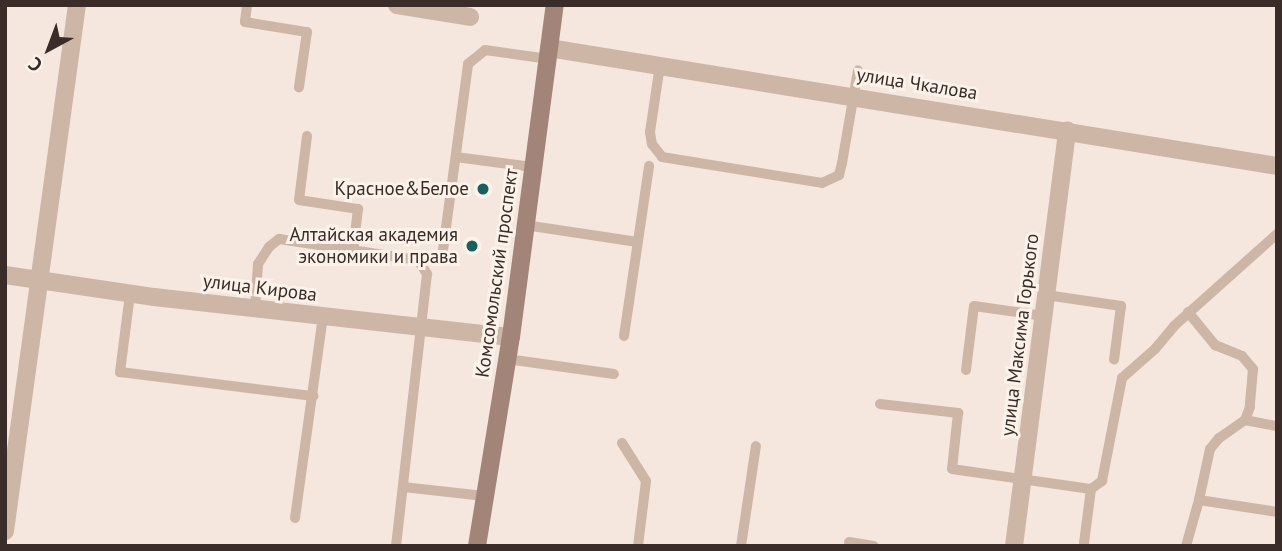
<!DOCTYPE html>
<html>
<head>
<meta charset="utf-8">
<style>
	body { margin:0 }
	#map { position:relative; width:1282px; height:551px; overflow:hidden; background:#f5e7dd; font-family:"PT Sans",sans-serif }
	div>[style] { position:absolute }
	.lane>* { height:10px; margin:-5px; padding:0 5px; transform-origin:5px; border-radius:5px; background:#ceb6a7 }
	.street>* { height:18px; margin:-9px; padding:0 9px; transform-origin:9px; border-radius:9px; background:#ceb6a7 }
	.secondary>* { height:18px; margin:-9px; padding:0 9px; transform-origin:9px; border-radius:9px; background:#a28478 }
	.dots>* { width:19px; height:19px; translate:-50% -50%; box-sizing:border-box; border:4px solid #fbf2ea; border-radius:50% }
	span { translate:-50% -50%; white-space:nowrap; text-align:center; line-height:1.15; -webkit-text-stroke:6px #fbf2ea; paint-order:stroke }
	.street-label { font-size:19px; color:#3a2c28 }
	.poi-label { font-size:19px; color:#3a2c28 }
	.right { translate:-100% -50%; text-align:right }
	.frame { position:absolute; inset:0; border:7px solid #3a2c28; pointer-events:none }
	.north { position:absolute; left:14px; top:14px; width:70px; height:70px; -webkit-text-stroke:5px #fbf2ea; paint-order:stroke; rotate:221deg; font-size:19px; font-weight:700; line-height:28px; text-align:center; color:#3a2c28 }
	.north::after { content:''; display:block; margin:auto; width:24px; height:32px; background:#3a2c28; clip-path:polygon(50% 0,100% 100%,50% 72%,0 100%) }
</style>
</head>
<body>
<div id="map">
	<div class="lane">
		<i style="left:247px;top:5px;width:17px;rotate:97deg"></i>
		<i style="left:245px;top:22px;width:63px;rotate:9.2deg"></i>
		<i style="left:307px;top:32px;width:56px;rotate:98.3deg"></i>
		<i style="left:660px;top:65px;width:68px;rotate:98.5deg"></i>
		<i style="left:650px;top:132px;width:12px;rotate:81deg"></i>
		<i style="left:652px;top:144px;width:16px;rotate:52deg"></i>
		<i style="left:662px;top:157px;width:162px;rotate:9.2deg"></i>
		<i style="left:822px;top:183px;width:19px;rotate:-25deg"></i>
		<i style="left:839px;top:175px;width:12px;rotate:-76deg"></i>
		<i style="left:842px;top:163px;width:94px;rotate:-80.2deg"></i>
		<i style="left:307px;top:136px;width:64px;rotate:97.1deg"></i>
		<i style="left:299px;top:200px;width:60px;rotate:8.7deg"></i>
		<i style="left:358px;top:209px;width:42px;rotate:96.8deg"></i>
		<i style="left:456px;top:157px;width:77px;rotate:7.5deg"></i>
		<i style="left:525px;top:225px;width:114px;rotate:8.6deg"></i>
		<i style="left:442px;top:257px;width:195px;rotate:-82.3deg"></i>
		<i style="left:468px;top:64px;width:22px;rotate:-39deg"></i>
		<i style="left:485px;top:50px;width:64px;rotate:8.1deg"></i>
		<i style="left:130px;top:294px;width:79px;rotate:97.3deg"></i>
		<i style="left:120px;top:372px;width:195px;rotate:7.1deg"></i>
		<i style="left:1046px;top:295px;width:76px;rotate:8.3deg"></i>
		<i style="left:1121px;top:306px;width:54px;rotate:97.4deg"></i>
		<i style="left:255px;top:309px;width:45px;rotate:-86.2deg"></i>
		<i style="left:258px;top:264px;width:20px;rotate:-57deg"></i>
		<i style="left:269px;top:247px;width:13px;rotate:-39deg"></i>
		<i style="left:279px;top:239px;width:141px;rotate:8.6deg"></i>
		<i style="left:418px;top:260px;width:17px;rotate:57deg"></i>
		<i style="left:427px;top:274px;width:274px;rotate:96.5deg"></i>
		<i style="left:1188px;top:312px;width:43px;rotate:50.7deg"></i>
		<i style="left:1215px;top:345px;width:29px;rotate:22deg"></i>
		<i style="left:1242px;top:356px;width:17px;rotate:50deg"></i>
		<i style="left:1253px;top:369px;width:38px;rotate:95deg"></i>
		<i style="left:1250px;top:407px;width:14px;rotate:111deg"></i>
		<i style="left:1245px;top:420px;width:32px;rotate:145deg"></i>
		<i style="left:1219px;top:438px;width:14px;rotate:129deg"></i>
		<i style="left:1210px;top:449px;width:52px;rotate:102.2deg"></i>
		<i style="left:1199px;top:500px;width:79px;rotate:8.7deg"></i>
		<i style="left:624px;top:336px;width:172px;rotate:-81.6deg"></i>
		<i style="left:507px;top:359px;width:108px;rotate:8deg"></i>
		<i style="left:966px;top:370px;width:64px;rotate:-82.9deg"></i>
		<i style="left:974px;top:306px;width:71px;rotate:8.1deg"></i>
		<i style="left:880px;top:404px;width:79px;rotate:6.6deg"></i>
		<i style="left:958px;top:413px;width:56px;rotate:96.1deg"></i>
		<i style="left:952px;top:469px;width:140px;rotate:8.2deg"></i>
		<i style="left:1091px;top:489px;width:14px;rotate:-36deg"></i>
		<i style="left:1102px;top:481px;width:105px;rotate:-79deg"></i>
		<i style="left:1122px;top:378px;width:44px;rotate:-41.3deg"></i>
		<i style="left:1155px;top:349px;width:30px;rotate:-50deg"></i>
		<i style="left:1174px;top:326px;width:138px;rotate:-41.8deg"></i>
		<i style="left:1245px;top:420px;width:33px;rotate:11deg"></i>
		<i style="left:622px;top:443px;width:45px;rotate:57.7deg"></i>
		<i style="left:646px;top:481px;width:65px;rotate:97deg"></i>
		<i style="left:403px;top:487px;width:82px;rotate:6.3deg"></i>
		<i style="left:295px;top:518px;width:203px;rotate:-82.1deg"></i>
		<i style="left:849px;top:542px;width:25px;rotate:9deg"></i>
		<i style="left:1084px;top:543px;width:54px;rotate:-82.6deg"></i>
		<i style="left:741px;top:546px;width:101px;rotate:-81.5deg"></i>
		<i style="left:1186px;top:546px;width:48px;rotate:-74.2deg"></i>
	</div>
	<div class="street">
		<i style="left:397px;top:5px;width:74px;rotate:9.3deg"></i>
		<i style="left:549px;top:48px;width:738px;rotate:9.21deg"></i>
		<i style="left:5px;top:275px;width:151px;rotate:8.4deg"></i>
		<i style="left:154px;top:297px;width:359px;rotate:6.4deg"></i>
		<i style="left:5px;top:531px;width:531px;rotate:-82.21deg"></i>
		<i style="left:1014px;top:546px;width:419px;rotate:-82.7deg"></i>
	</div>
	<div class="secondary">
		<i style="left:477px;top:546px;width:212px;rotate:-80.8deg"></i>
		<i style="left:511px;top:337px;width:335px;rotate:-82.5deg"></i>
	</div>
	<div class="dots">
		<i style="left:483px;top:189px;background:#1a605e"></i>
		<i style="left:472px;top:246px;background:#1a605e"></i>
	</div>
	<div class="street-label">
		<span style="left:917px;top:84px;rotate:9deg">улица Чкалова</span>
		<span style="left:497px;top:273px;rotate:-82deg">Комсомольский проспект</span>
		<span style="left:260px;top:288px;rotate:7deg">улица Кирова</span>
		<span style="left:1020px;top:335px;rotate:-83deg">улица Максима Горького</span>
	</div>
	<div class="poi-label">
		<span class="right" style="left:469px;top:189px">Красное&amp;Белое</span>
		<span class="right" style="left:458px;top:246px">Алтайская академия<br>экономики и права</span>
	</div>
	<div class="frame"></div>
	<div class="north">С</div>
</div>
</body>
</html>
